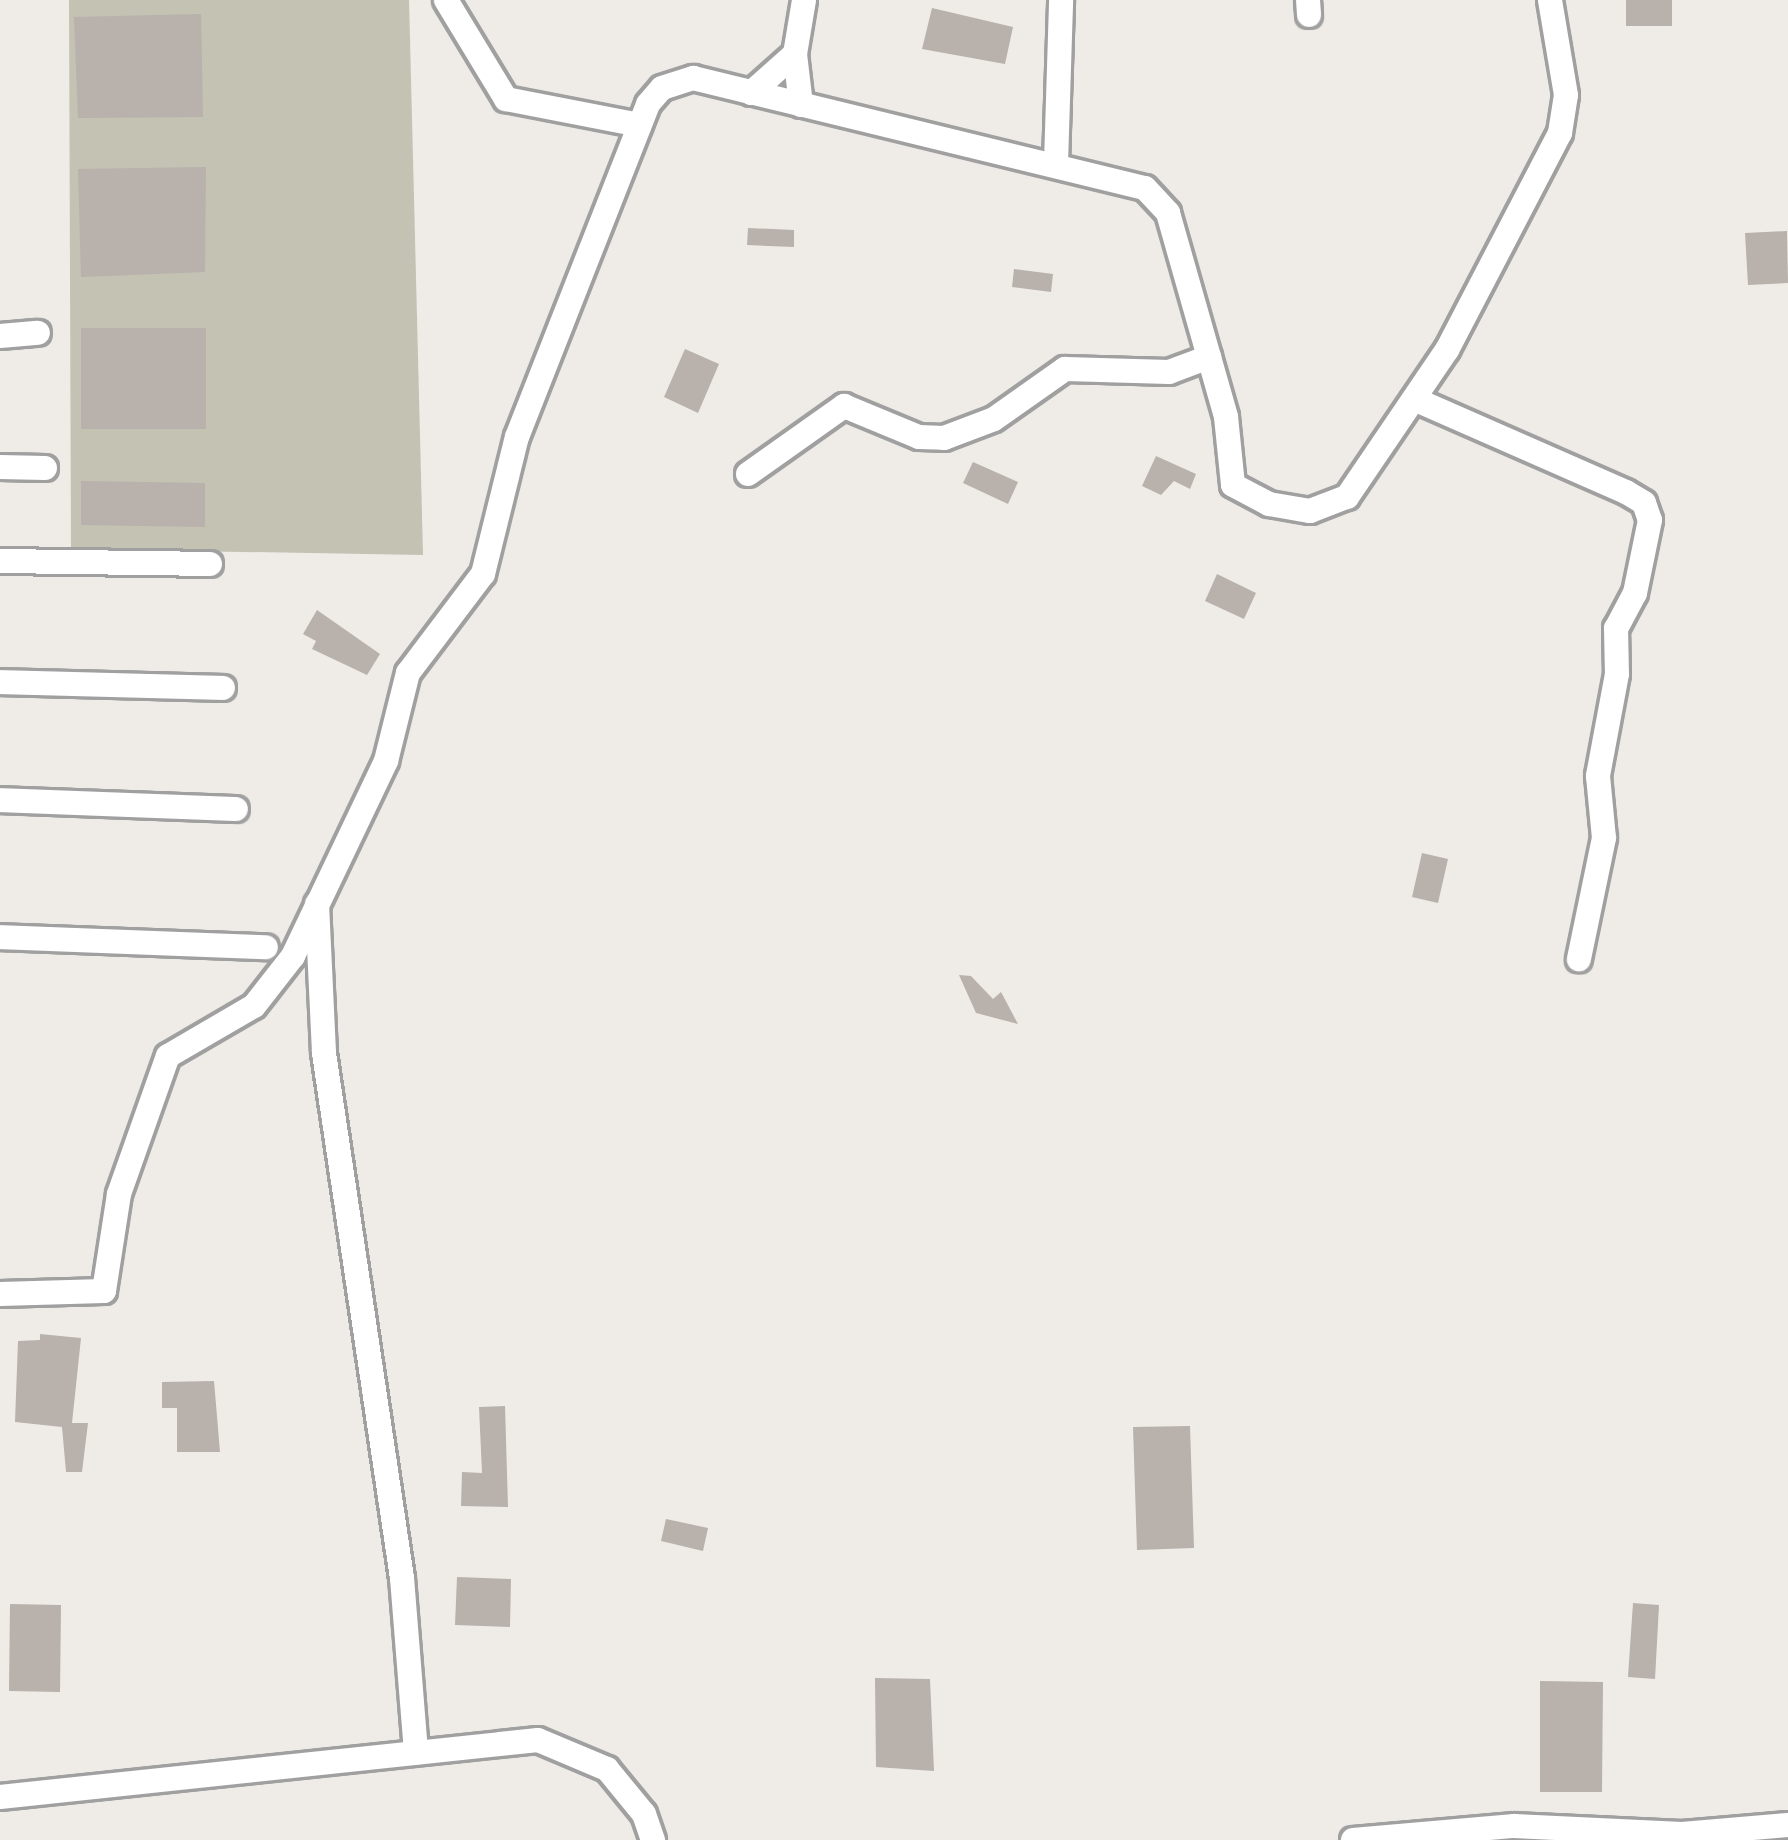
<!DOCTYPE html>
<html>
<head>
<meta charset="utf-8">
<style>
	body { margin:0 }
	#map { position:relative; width:1788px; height:1840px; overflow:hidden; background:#efece7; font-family:Mulish,sans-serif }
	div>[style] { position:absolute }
	.construction>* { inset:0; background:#c3c2b3 }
	.building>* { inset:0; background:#b8b1ac }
	.roads { filter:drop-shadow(3px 0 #a0a0a0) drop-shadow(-3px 0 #a0a0a0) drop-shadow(0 3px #a0a0a0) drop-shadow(0 -3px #a0a0a0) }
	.minor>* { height:24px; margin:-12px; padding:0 12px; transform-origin:12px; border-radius:12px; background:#fff }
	span { translate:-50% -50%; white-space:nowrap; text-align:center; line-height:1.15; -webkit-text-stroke:9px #fff; paint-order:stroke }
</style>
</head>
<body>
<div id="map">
	<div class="construction">
		<i style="clip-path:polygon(69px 0,409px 0,423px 555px,71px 549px)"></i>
	</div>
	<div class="building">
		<i style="clip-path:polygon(1626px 0,1672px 0,1672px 26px,1626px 26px)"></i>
		<i style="clip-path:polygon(932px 8px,1013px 27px,1005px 64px,922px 49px)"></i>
		<i style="clip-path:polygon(201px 14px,203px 117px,78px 118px,74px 17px)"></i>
		<i style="clip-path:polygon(206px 167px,205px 272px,81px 277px,78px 169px)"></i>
		<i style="clip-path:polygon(748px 228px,794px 230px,794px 247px,747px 245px)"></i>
		<i style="clip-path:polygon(1787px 231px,1788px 283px,1748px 285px,1745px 233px)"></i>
		<i style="clip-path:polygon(1014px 269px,1053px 274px,1051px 292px,1012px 287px)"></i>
		<i style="clip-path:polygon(81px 328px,206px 328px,206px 429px,81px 429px)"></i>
		<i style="clip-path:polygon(685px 349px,719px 364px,698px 413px,664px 397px)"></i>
		<i style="clip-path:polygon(1156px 456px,1196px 474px,1190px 489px,1174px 481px,1161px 495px,1142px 486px)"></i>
		<i style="clip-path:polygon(973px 462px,1018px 482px,1008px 504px,963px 483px)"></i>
		<i style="clip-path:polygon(81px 481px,205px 483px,205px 527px,81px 525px)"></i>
		<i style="clip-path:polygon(1217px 574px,1256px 593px,1244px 619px,1205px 601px)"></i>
		<i style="clip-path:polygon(317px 610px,380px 654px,367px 675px,312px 649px,316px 641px,303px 634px)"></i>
		<i style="clip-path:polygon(1422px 853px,1448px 859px,1438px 903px,1412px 897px)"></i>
		<i style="clip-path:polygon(959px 975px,971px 976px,993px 999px,1001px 992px,1018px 1024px,976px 1013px)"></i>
		<i style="clip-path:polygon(40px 1334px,81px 1338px,72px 1423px,88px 1423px,82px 1472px,66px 1472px,62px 1427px,15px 1422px,18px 1341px,40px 1340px)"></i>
		<i style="clip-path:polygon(214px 1381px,220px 1452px,177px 1452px,177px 1408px,162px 1408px,162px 1382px)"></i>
		<i style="clip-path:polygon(505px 1406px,508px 1507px,461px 1506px,462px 1472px,482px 1473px,479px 1407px)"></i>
		<i style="clip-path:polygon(1190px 1426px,1194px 1548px,1137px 1550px,1133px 1427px)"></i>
		<i style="clip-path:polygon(666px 1519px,708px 1528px,703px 1551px,661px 1541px)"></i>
		<i style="clip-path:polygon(457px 1577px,511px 1579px,510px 1627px,455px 1625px)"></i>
		<i style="clip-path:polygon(1633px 1603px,1659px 1605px,1655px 1679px,1628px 1677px)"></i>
		<i style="clip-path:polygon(10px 1604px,61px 1605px,60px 1692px,9px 1691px)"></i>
		<i style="clip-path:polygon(875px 1678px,930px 1679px,934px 1771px,876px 1767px)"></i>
		<i style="clip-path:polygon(1540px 1681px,1603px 1682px,1602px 1792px,1540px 1792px)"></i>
	</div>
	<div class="roads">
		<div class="minor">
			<i style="left:446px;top:0;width:116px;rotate:58.8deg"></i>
			<i style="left:506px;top:99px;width:136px;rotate:11deg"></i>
			<i style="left:1308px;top:0;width:15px;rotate:86deg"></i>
			<i style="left:751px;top:93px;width:59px;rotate:-41.6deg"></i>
			<i style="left:801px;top:105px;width:51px;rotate:-96.7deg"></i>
			<i style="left:795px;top:54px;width:55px;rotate:-80.5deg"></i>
			<i style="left:1056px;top:163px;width:163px;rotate:-88.2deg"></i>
			<i style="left:0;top:336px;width:38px;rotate:-5deg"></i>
			<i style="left:1414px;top:399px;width:232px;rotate:23.7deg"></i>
			<i style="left:1626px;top:492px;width:21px;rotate:31deg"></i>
			<i style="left:1644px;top:503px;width:18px;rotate:71deg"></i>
			<i style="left:1650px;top:520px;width:75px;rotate:101.6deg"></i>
			<i style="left:1635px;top:593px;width:40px;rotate:118deg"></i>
			<i style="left:1616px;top:628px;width:46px;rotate:88.8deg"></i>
			<i style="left:1617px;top:674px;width:104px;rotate:100.6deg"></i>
			<i style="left:1598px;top:776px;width:62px;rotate:84.5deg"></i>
			<i style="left:1604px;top:838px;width:124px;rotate:101.7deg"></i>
			<i style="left:0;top:467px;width:45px;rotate:1.3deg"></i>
			<i style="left:748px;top:474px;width:118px;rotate:-35.3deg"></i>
			<i style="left:844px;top:406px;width:81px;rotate:22.5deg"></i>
			<i style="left:919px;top:437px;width:25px;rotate:2deg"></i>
			<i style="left:944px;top:438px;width:53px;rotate:-20.8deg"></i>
			<i style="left:994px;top:419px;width:87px;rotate:-35.2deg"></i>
			<i style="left:1065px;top:369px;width:104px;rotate:1.7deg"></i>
			<i style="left:1169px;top:372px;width:43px;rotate:-20.6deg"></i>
			<i style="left:0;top:561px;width:210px;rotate:0.8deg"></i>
			<i style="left:0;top:682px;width:223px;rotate:1.5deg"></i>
			<i style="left:0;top:800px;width:236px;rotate:2.2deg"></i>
			<i style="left:317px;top:904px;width:149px;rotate:87.3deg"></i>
			<i style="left:324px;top:1053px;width:531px;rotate:81.55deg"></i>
			<i style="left:402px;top:1578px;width:175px;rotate:85.4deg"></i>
			<i style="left:0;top:937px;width:266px;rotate:2.2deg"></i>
			<i style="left:0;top:1294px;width:104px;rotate:-1.7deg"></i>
			<i style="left:104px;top:1291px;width:98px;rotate:-81.2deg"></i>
			<i style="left:119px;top:1194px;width:146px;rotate:-70.5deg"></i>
			<i style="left:168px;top:1056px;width:99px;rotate:-30.2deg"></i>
			<i style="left:254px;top:1006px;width:63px;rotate:-52deg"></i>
			<i style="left:293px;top:956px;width:216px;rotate:-64.5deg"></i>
			<i style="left:386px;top:761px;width:91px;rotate:-76deg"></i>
			<i style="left:408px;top:673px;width:124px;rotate:-52.9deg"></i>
			<i style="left:483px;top:574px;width:141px;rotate:-76.1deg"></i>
			<i style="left:517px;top:437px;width:358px;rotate:-68.5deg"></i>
			<i style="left:648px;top:104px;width:21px;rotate:-49deg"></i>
			<i style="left:662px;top:88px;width:33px;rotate:-18deg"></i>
			<i style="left:693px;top:78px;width:465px;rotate:13.7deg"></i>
			<i style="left:1145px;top:188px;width:34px;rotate:47deg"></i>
			<i style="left:1168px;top:213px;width:212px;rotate:74.1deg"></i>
			<i style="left:1226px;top:417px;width:68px;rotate:84.1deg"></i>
			<i style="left:1233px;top:485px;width:41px;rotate:27.8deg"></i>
			<i style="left:1269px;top:504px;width:42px;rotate:9.7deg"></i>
			<i style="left:1310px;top:511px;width:40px;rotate:-21deg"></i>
			<i style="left:1347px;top:497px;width:178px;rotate:-55.8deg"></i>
			<i style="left:1447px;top:350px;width:245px;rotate:-62.5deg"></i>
			<i style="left:1560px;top:133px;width:38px;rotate:-81deg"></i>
			<i style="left:1566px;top:95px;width:96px;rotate:-99.6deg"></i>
			<i style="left:0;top:1797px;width:541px;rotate:-6.05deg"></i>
			<i style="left:538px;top:1740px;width:75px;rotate:22.8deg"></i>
			<i style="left:607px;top:1769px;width:58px;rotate:50.6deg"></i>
			<i style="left:644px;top:1814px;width:28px;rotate:71deg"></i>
			<i style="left:1353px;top:1840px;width:162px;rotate:-5deg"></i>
			<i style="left:1514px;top:1826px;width:168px;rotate:2.7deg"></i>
			<i style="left:1682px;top:1834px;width:106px;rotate:-4.9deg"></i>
		</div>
	</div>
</div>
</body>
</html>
